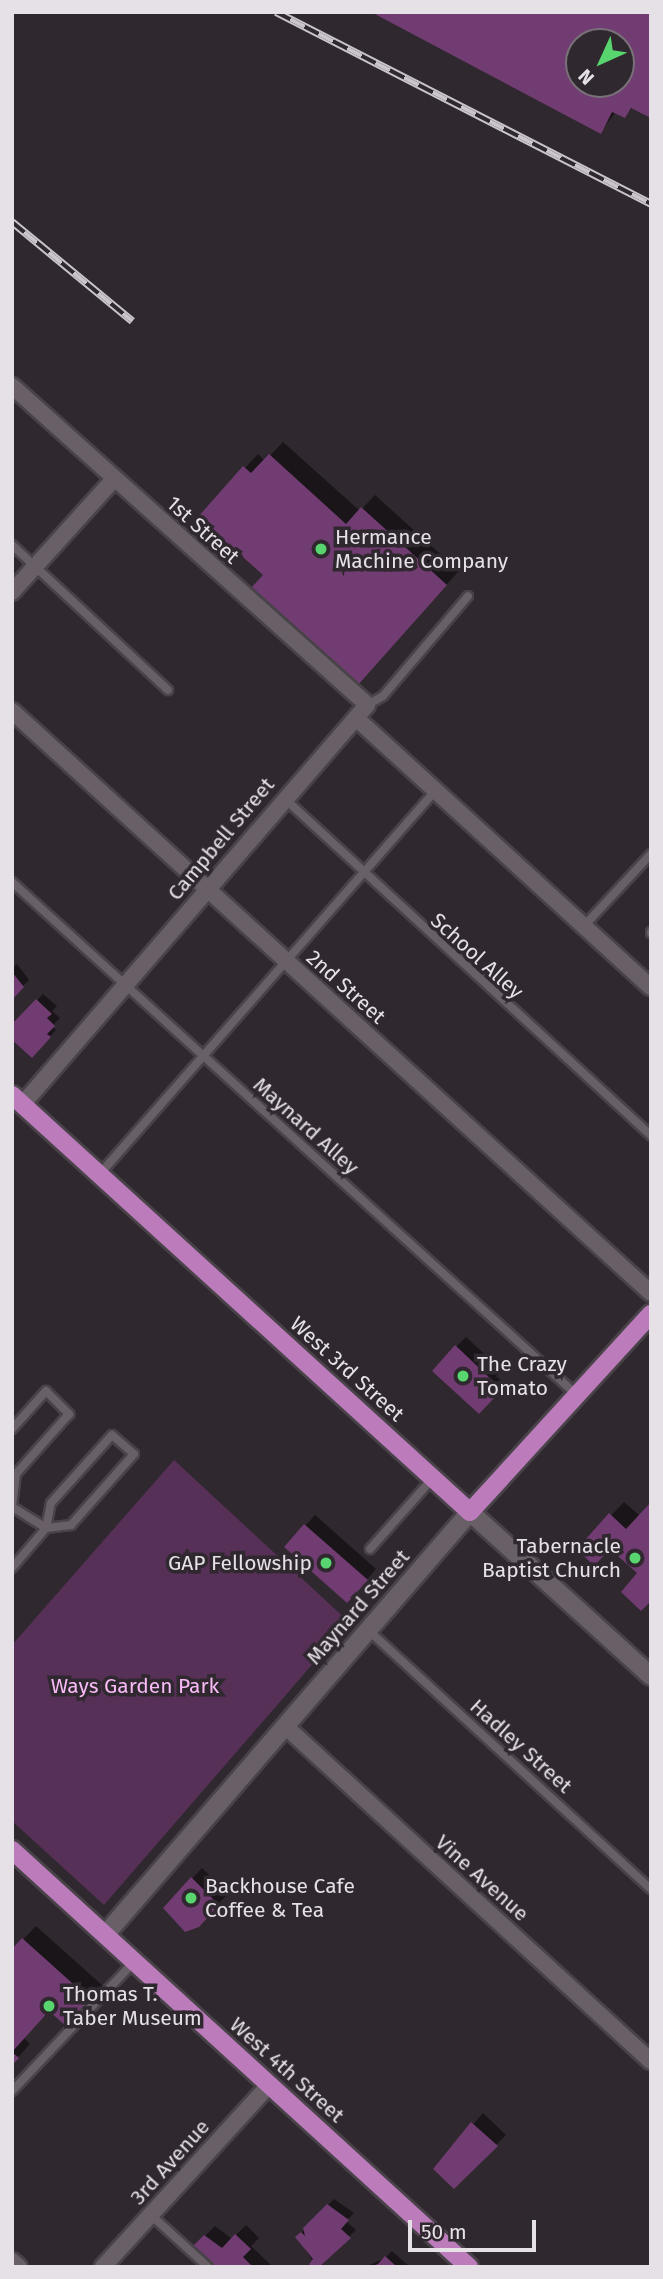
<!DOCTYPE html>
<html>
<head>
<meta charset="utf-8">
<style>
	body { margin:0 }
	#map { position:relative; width:663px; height:2279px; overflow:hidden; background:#2f282f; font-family:"Fira Sans",sans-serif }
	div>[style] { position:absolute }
	.green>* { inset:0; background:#563056 }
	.shadow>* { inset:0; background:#0007 }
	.building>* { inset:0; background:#713c71 }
	.roads { filter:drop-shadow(2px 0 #494349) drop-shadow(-2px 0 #494349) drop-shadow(0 2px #494349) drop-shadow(0 -2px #494349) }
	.lane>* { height:8px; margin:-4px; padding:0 4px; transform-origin:4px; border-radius:4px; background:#685f67 }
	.street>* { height:16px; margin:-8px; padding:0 8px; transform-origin:8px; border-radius:8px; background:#685f67 }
	.secondary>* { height:18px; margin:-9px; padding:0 9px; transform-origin:9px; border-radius:9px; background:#685f67 }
	.primary>* { height:18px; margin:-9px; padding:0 9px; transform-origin:9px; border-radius:9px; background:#bc7cbc }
	.rail>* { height:8px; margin-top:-4px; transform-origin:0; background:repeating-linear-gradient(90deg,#2f282f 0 16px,#cac5ca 0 32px); box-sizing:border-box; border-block:2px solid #cac5ca }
	.dots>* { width:19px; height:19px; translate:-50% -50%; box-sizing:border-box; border:4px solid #2f282f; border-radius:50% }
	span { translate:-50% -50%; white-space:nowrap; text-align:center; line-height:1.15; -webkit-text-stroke:7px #2f282f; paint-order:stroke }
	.street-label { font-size:21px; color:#e6e1e6 }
	.poi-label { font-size:21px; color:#e6e1e6 }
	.left { translate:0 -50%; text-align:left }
	.right { translate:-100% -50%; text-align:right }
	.park-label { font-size:21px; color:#f8b9f7 }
	.frame { position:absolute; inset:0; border:14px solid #e6e1e6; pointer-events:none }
	.north { position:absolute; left:565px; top:28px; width:70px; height:70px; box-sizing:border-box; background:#2f282f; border:2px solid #787278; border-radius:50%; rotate:225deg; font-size:19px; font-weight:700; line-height:28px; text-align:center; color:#e6e1e6 }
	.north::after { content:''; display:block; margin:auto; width:24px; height:32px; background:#59d56f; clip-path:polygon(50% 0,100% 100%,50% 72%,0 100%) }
	.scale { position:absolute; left:408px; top:2220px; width:128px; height:32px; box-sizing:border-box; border:4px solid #e6e1e6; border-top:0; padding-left:9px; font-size:21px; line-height:24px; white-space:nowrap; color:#e6e1e6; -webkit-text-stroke:5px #2f282f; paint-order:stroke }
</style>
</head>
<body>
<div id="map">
	<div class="green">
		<i style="clip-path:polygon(174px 1460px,349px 1622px,104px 1905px,12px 1821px,12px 1645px)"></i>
	</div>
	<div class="shadow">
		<i style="clip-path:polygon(evenodd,375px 12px,651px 12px,633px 107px,625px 116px,616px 112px,600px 132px,375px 12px,579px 42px,621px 42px,621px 84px,579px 84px,579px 42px)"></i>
		<i style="clip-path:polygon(283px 442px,360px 511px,375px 495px,459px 571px,369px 670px,200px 516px,258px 454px,265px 461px)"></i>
		<i style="clip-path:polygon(17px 964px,29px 980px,12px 997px,12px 968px)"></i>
		<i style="clip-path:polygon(43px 994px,57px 1006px,52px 1011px,60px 1018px,52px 1026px,56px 1030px,32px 1056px,12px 1026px)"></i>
		<i style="clip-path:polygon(466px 1337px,502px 1370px,496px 1376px,505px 1384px,489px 1402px,456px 1347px)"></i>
		<i style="clip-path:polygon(624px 1502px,640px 1516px,640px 1573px,611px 1547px,579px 1549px)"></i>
		<i style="clip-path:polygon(315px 1515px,376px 1569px,357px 1591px,286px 1547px)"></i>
		<i style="clip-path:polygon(202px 1868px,228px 1894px,218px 1904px,165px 1908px)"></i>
		<i style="clip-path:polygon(36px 1926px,103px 1986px,80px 2012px,50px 2009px,24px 2038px,30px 2044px,12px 2064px,12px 1951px)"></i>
		<i style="clip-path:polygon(483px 2113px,506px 2135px,454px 2187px,435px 2169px)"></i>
		<i style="clip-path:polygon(334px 2199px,354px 2213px,346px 2221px,356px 2230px,317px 2267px,297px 2237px)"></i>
		<i style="clip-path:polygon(246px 2225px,259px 2238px,251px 2246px,273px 2267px,214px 2267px,194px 2247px,215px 2226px,232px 2239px)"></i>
		<i style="clip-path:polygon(392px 2251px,410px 2267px,365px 2267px,385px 2258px)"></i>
	</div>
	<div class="building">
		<i style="clip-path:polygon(evenodd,371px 12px,651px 12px,651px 118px,631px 108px,625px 118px,612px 112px,601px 134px,371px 12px,579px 42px,621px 42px,621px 84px,579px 84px,579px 42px)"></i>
		<i style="clip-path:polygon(269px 454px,346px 524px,361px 507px,447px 585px,357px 686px,249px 590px,263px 575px,198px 517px,243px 466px,251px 473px)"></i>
		<i style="clip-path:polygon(12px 972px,24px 987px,12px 1000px)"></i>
		<i style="clip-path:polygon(36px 999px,52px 1014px,47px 1018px,55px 1026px,47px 1034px,51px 1037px,32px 1058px,12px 1040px,12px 1024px)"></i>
		<i style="clip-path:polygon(455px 1345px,493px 1381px,488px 1387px,497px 1395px,479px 1414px,432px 1371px)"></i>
		<i style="clip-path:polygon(651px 1502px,651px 1601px,641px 1611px,621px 1592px,637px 1573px,610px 1549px,594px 1566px,577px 1549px,609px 1513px,626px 1529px)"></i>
		<i style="clip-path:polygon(304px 1524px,368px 1580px,347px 1603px,284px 1547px)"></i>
		<i style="clip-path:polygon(191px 1877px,219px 1905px,199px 1927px,185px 1932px,163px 1908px)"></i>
		<i style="clip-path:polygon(22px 1938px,91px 2000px,67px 2027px,49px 2011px,12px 2052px,19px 2058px,12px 2065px,12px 1949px)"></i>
		<i style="clip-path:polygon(471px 2122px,498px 2146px,454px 2189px,433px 2169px)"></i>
		<i style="clip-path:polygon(327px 2204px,349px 2220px,341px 2229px,351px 2238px,319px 2267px,312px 2267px,309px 2264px,313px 2259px,295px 2237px,301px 2232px,305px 2236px,303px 2228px)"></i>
		<i style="clip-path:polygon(235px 2234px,251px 2249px,243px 2257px,253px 2267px,212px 2267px,192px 2247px,204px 2235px,222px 2248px)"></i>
		<i style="clip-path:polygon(385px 2256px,397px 2267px,370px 2267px,378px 2264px)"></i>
	</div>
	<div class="roads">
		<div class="lane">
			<i style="left:12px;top:545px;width:213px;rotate:42.9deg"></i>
			<i style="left:367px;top:705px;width:18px;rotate:-29deg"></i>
			<i style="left:383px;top:696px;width:131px;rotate:-49.6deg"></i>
			<i style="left:284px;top:798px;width:499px;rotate:42.6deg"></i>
			<i style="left:12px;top:882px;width:763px;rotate:42.24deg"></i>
			<i style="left:584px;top:926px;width:98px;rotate:-47.1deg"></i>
			<i style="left:651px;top:932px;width:1px;rotate:90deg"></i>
			<i style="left:99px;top:1175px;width:510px;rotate:-48.81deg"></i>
			<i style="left:12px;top:1429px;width:51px;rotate:-48.2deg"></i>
			<i style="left:46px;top:1391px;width:33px;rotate:45deg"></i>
			<i style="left:69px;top:1414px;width:80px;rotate:131.5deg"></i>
			<i style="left:16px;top:1474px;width:33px;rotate:97deg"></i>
			<i style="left:112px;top:1435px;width:29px;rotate:41deg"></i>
			<i style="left:134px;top:1454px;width:95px;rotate:131.6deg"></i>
			<i style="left:71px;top:1525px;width:25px;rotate:173deg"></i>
			<i style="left:46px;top:1528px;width:25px;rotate:-79deg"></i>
			<i style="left:51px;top:1503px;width:91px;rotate:-48.1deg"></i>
			<i style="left:370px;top:1549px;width:95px;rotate:-48.4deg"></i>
			<i style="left:12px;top:1568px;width:52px;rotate:-49.6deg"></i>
			<i style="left:46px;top:1528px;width:40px;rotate:-148deg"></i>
			<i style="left:367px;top:1629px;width:385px;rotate:42.5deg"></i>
			<i style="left:12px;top:2091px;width:178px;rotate:-46.6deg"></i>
			<i style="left:151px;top:2215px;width:77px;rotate:42.4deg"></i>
		</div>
		<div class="street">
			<i style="left:12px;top:386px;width:477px;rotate:41.9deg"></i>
			<i style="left:367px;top:705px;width:528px;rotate:130.78deg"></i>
			<i style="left:12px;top:592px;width:152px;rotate:-47.9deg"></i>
			<i style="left:12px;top:711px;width:864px;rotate:42.33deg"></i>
			<i style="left:356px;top:718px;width:399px;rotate:42.4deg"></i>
			<i style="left:285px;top:1726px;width:496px;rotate:42.5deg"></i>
			<i style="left:12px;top:2261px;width:9px;rotate:41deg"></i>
			<i style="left:103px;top:2267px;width:246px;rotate:-47.6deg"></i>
		</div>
		<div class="secondary">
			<i style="left:105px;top:1935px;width:559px;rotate:-49.21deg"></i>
			<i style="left:470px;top:1512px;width:244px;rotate:42.2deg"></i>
		</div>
		<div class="primary">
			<i style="left:12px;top:1095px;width:619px;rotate:42.32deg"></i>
			<i style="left:470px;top:1512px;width:268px;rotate:-47.6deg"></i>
			<i style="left:12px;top:1850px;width:619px;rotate:42.38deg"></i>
		</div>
	</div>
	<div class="rail">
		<i style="left:276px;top:12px;width:421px;rotate:27.1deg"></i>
		<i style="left:12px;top:222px;width:156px;rotate:39.5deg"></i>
	</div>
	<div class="dots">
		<i style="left:321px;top:549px;background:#59d56f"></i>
		<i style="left:463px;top:1376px;background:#59d56f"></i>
		<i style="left:635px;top:1558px;background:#59d56f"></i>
		<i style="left:326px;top:1563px;background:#59d56f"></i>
		<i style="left:191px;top:1898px;background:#59d56f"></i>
		<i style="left:49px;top:2006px;background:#59d56f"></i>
	</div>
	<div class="street-label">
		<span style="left:203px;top:530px;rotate:42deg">1st Street</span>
		<span style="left:221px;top:839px;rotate:-50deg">Campbell Street</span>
		<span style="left:477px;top:956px;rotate:42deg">School Alley</span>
		<span style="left:346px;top:987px;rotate:42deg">2nd Street</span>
		<span style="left:306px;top:1126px;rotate:42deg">Maynard Alley</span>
		<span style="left:347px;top:1369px;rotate:42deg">West 3rd Street</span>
		<span style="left:358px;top:1607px;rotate:-49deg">Maynard Street</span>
		<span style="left:521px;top:1746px;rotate:42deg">Hadley Street</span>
		<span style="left:482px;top:1878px;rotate:42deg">Vine Avenue</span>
		<span style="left:287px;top:2070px;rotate:42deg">West 4th Street</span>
		<span style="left:170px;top:2162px;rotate:-48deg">3rd Avenue</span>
	</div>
	<div class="poi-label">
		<span class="left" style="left:335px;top:549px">Hermance<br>Machine Company</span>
		<span class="left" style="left:477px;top:1376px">The Crazy<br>Tomato</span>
		<span class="right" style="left:621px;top:1558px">Tabernacle<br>Baptist Church</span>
		<span class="right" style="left:312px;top:1563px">GAP Fellowship</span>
		<span class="left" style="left:205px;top:1898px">Backhouse Cafe<br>Coffee &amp; Tea</span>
		<span class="left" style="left:63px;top:2006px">Thomas T.<br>Taber Museum</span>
	</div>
	<div class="park-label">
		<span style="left:135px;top:1686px">Ways Garden Park</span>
	</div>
	<div class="frame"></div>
	<div class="north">N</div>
	<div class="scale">50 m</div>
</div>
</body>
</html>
